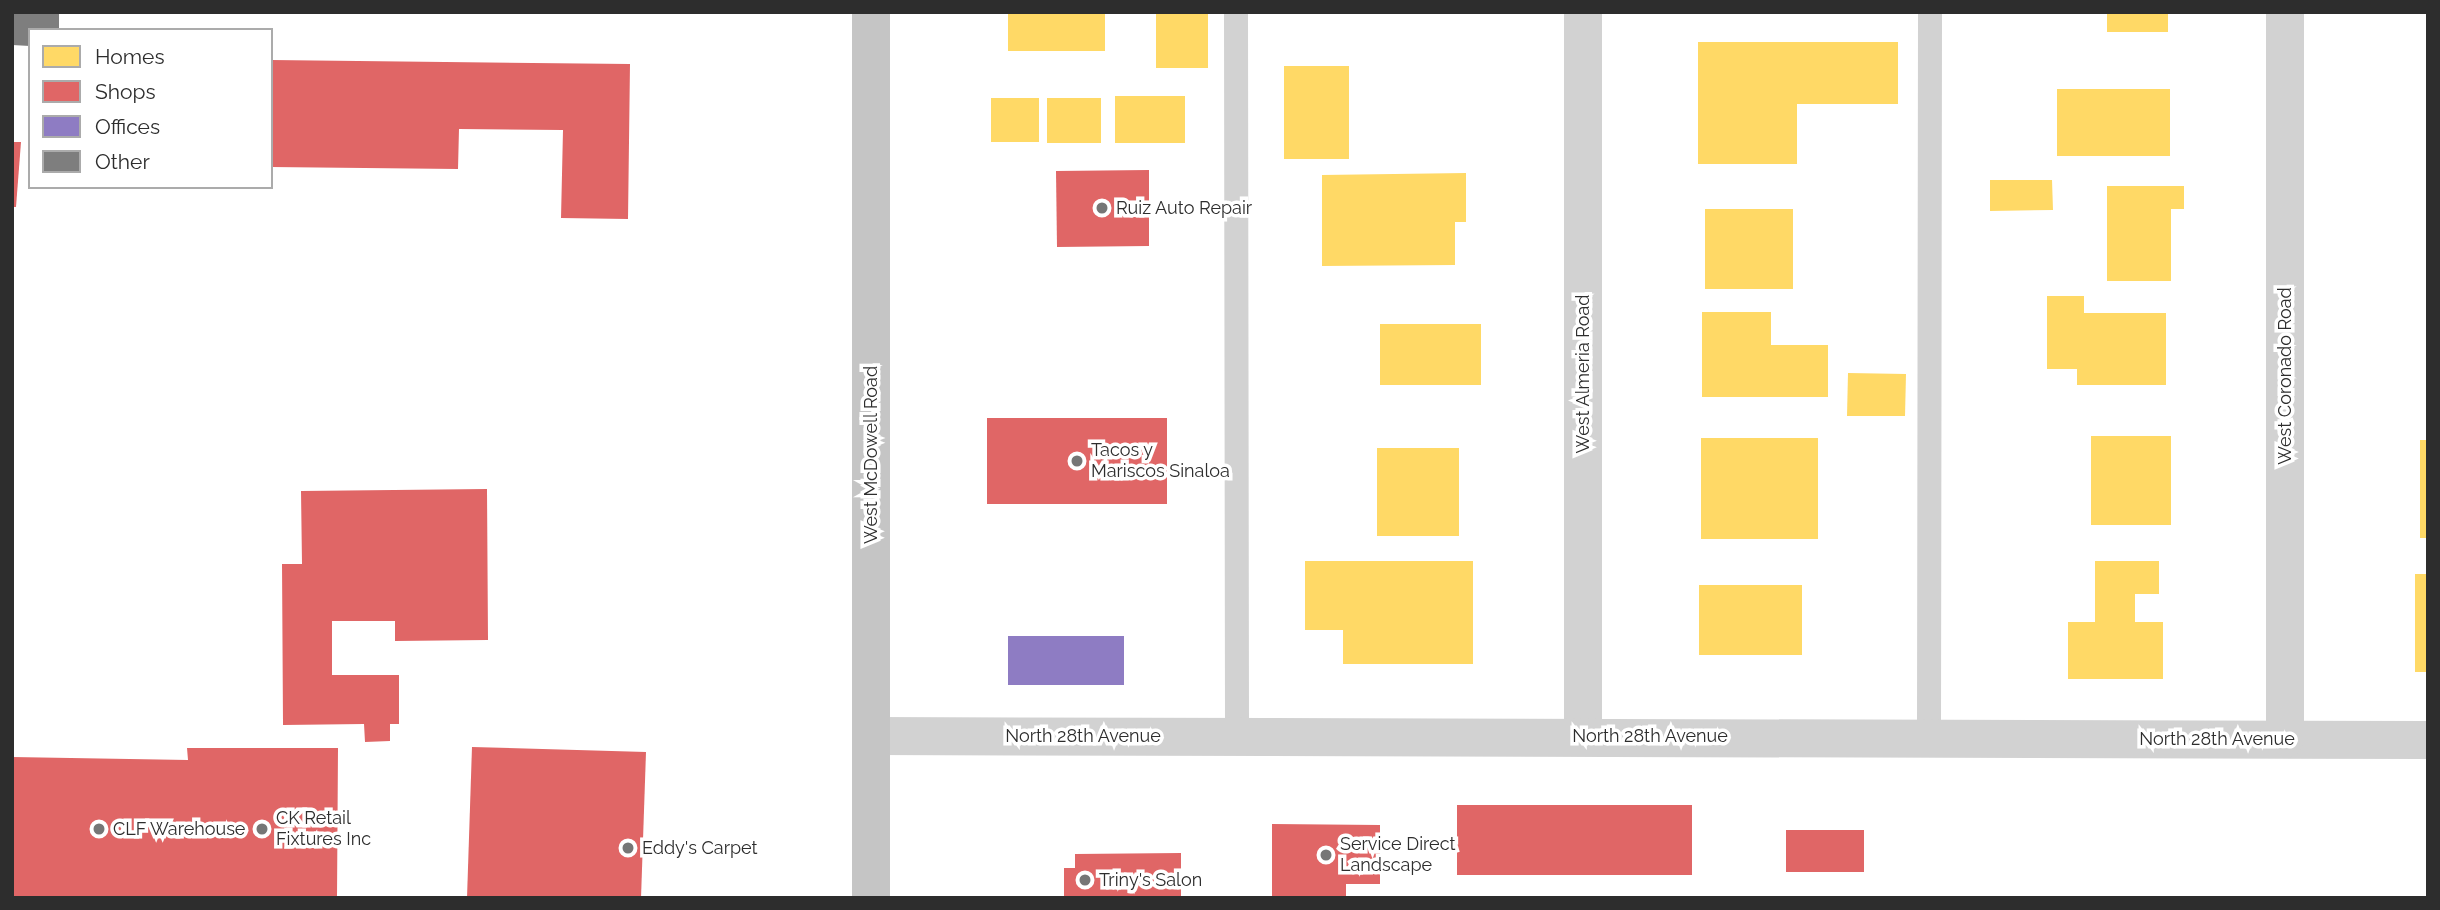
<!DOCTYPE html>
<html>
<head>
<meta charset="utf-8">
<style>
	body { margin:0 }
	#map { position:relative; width:2440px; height:910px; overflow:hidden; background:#fff; font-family:Raleway,sans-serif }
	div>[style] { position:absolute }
	.homes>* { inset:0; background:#ffd966 }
	.shops>* { inset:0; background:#e06666 }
	.offices>* { inset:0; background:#8e7cc3 }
	.building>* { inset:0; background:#7e7e7e }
	.lane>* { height:24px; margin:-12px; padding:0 12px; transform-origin:12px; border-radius:12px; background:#d2d2d2 }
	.street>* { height:38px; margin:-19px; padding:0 19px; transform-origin:19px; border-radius:19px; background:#d2d2d2 }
	.primary>* { height:38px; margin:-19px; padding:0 19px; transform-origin:19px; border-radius:19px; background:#c5c5c5 }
	.dots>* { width:19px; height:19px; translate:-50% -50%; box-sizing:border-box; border:4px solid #fff; border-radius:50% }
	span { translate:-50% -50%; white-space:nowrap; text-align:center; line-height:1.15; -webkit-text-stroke:7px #fff; paint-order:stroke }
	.poi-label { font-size:18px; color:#2d2d2d }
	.left { translate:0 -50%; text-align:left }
	.street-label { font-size:18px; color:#2d2d2d }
	.frame { position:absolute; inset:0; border:14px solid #2d2d2d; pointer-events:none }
	.legend { position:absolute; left:28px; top:28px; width:245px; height:161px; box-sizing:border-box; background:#fff; border:2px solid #ababab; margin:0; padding:9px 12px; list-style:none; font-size:21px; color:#2d2d2d }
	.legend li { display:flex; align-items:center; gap:14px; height:35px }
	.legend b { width:35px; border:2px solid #ababab }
</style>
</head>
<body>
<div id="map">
	<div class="homes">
		<i style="clip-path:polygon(1008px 12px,1105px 12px,1105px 51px,1008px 51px)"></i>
		<i style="clip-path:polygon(1156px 12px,1208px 12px,1208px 68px,1156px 68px)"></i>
		<i style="clip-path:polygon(2107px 12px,2168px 12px,2168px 32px,2107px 32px)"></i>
		<i style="clip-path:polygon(1698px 42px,1898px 42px,1898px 104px,1797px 104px,1797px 164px,1698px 164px)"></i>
		<i style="clip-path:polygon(1284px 66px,1349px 66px,1349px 159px,1284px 159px)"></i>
		<i style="clip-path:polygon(2057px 89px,2170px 89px,2170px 156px,2057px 156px)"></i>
		<i style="clip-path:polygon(1115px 96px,1185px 96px,1185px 143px,1115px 143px)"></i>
		<i style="clip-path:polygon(991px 98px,1039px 98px,1039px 142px,991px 142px)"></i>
		<i style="clip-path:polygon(1047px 98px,1101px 98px,1101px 143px,1047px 143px)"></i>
		<i style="clip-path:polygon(1466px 173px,1466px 222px,1455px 222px,1455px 265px,1322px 266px,1322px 175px)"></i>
		<i style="clip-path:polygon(1990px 180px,2052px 180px,2053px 210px,1990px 211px)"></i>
		<i style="clip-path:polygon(2107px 186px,2184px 186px,2184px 209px,2171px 209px,2171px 281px,2107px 281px)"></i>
		<i style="clip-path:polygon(1705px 209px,1793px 209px,1793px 289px,1705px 289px)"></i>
		<i style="clip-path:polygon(2047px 296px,2084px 296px,2084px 313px,2166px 313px,2166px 385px,2077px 385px,2077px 369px,2047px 369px)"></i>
		<i style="clip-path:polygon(1702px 312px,1771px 312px,1771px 345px,1828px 345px,1828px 397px,1702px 397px)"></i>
		<i style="clip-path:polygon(1380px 324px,1481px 324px,1481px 385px,1380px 385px)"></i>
		<i style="clip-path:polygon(1848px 373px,1906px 374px,1905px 416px,1847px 416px)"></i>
		<i style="clip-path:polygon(2091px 436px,2171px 436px,2171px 525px,2091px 525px)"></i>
		<i style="clip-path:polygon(1701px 438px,1818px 438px,1818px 539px,1701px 539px)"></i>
		<i style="clip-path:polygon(2420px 440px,2428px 440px,2428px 538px,2420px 538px)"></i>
		<i style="clip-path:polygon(1377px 448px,1459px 448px,1459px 536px,1377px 536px)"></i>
		<i style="clip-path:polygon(1305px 561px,1473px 561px,1473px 664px,1343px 664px,1343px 630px,1305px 630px)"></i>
		<i style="clip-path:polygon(2095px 561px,2159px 561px,2159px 594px,2135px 594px,2135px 622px,2163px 622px,2163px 679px,2068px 679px,2068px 622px,2095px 622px)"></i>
		<i style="clip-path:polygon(2415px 574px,2428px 574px,2428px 672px,2415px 672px)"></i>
		<i style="clip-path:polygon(1699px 585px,1802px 585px,1802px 655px,1699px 655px)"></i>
	</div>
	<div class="shops">
		<i style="clip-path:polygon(271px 60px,630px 64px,628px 219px,561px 218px,563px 130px,459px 129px,458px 169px,271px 167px)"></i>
		<i style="clip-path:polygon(12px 142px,21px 142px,16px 207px,12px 207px)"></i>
		<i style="clip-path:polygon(1149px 170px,1149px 246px,1057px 247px,1056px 171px)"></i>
		<i style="clip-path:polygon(987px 418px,1167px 418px,1167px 504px,987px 504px)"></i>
		<i style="clip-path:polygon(487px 489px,488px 640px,395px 641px,395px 621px,332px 621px,332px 675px,399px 675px,399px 724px,390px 724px,390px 741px,365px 742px,364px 724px,283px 725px,282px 564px,302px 564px,301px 491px)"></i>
		<i style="clip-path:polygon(472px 747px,646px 752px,641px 898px,467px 898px)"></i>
		<i style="clip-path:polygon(187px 748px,338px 748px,337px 898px,12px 898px,12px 757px,188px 760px)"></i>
		<i style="clip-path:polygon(1457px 805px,1692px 805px,1692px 875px,1457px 875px)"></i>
		<i style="clip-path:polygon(1272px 824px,1380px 825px,1380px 884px,1346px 884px,1346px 898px,1272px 898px)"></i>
		<i style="clip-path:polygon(1786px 830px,1864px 830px,1864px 872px,1786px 872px)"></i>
		<i style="clip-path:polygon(1181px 853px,1181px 898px,1064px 898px,1064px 868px,1075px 868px,1075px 854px)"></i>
	</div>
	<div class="offices">
		<i style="clip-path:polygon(1008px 636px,1124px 636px,1124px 685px,1008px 685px)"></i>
	</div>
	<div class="building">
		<i style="clip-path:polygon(12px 12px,59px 12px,59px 30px,30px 30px,30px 46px,12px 45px)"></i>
	</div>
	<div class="lane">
		<i style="left:1236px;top:12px;width:721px;rotate:89.92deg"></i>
		<i style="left:1929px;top:735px;width:723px;rotate:-89.92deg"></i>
	</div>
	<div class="street">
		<i style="left:1583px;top:12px;width:724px;rotate:90deg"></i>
		<i style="left:871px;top:736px;width:1557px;rotate:0.15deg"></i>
		<i style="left:2285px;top:739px;width:727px;rotate:-90deg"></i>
	</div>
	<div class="primary">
		<i style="left:871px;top:12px;width:886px;rotate:90deg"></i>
	</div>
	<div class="dots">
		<i style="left:1102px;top:208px;background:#767676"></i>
		<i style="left:1077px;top:461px;background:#767676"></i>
		<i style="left:99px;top:829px;background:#767676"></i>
		<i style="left:262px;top:829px;background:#767676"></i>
		<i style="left:628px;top:848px;background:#767676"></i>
		<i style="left:1326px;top:855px;background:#767676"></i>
		<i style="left:1085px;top:880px;background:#767676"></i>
	</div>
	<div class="poi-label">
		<span class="left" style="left:1116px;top:208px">Ruiz Auto Repair</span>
		<span class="left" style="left:1091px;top:461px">Tacos y<br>Mariscos Sinaloa</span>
		<span class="left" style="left:276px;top:829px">CK Retail<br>Fixtures Inc</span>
		<span class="left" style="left:113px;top:829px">CLF Warehouse</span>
		<span class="left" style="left:1340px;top:855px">Service Direct<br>Landscape</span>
		<span class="left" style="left:642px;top:848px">Eddy's Carpet</span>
		<span class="left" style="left:1099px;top:880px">Triny's Salon</span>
	</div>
	<div class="street-label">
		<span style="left:1583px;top:374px;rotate:-90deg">West Almeria Road</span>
		<span style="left:2285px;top:376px;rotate:-90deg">West Coronado Road</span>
		<span style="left:871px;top:455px;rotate:-90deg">West McDowell Road</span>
		<span style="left:1083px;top:736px">North 28th Avenue</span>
		<span style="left:1650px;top:736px">North 28th Avenue</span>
		<span style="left:2217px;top:739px">North 28th Avenue</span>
	</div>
	<div class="frame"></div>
	<ul class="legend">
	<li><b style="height:19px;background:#ffd966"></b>Homes</li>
	<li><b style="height:19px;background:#e06666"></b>Shops</li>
	<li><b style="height:19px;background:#8e7cc3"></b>Offices</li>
	<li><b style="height:19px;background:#7e7e7e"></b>Other</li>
	</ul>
</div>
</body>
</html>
